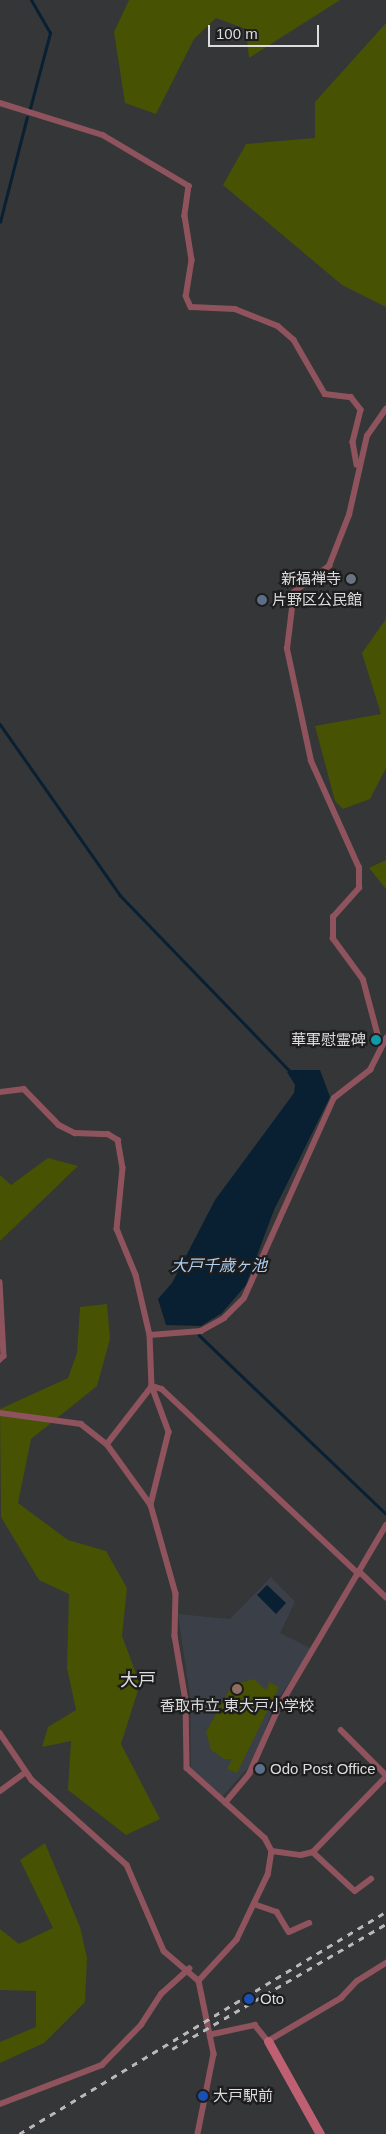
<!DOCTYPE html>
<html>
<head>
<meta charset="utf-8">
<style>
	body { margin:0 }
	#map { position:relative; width:386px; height:2134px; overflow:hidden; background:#343638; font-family:Helvetica,"Noto Sans JP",sans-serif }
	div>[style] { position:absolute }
	.built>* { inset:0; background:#3b3f47 }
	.green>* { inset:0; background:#475203 }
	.water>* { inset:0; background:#092033 }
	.stream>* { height:2.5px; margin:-1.25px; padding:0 1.25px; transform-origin:1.25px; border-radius:1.25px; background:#092033 }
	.street>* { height:5.5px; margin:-2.75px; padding:0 2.75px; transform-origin:2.75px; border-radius:2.75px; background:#8e535c }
	.secondary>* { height:9px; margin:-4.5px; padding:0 4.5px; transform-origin:4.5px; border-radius:4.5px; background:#be6071 }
	.rail>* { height:2.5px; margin-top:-1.25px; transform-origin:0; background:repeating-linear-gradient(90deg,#b9b9bb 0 6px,transparent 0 12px) }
	.dots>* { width:14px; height:14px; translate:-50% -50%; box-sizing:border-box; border:2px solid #1d1d1e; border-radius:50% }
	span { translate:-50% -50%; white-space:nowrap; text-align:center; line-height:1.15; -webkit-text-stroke:4.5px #1d1d1e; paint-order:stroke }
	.poi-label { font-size:15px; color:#dddddf }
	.right { translate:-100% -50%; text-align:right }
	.left { translate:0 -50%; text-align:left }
	.water-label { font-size:16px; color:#aed0f1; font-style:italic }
	.quarter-label { font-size:18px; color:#dddddf }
	.scale { position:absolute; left:208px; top:25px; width:111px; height:22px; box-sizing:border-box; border:2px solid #dddddf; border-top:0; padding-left:6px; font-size:15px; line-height:18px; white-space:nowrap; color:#dddddf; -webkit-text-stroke:4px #1d1d1e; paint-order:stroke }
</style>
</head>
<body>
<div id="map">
	<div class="built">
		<i style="clip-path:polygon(271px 1577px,295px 1602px,280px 1633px,312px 1649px,274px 1705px,254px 1761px,222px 1797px,191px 1771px,190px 1696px,178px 1614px,230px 1619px)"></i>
	</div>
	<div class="green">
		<i style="clip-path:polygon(129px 0,340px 0,249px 58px,246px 29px,216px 18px,194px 39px,156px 114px,125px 103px,114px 32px)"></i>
		<i style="clip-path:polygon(386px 23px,386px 307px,342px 285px,223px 185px,246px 144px,315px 138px,315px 102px)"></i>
		<i style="clip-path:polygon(386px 619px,386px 768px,370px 799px,343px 809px,335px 801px,315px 726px,381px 714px,362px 653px)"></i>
		<i style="clip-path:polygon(386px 860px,386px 889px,369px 868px)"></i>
		<i style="clip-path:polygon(48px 1158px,78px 1166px,0 1241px,0 1175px,11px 1185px)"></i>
		<i style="clip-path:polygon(107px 1304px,110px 1339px,97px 1386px,31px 1439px,18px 1503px,68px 1540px,106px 1551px,127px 1588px,122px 1636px,140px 1684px,121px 1744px,160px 1819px,126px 1835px,68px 1790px,71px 1741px,42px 1747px,48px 1727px,76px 1710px,67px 1668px,69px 1594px,39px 1580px,1px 1517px,0 1409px,68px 1378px,77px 1353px,80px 1307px)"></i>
		<i style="clip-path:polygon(254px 1679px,266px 1690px,269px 1682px,279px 1687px,237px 1773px,227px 1769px,232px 1759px,224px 1759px,211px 1750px,206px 1732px,232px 1685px)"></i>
		<i style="clip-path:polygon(45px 1843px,80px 1927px,87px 1958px,85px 2002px,44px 2043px,0 2063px,0 2042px,36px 2027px,36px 1991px,0 1990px,0 1929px,19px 1944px,53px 1928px,20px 1860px)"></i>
	</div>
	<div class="water">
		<i style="clip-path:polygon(293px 1070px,320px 1070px,330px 1097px,274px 1210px,246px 1285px,222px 1313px,201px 1326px,166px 1325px,158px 1299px,172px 1283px,215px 1200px,294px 1093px,295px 1085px,287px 1072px)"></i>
		<i style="clip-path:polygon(267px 1585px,286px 1603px,276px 1614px,257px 1595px)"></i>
	</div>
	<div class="stream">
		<i style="left:29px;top:112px;width:82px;rotate:-75.1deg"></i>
		<i style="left:50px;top:33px;width:38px;rotate:-120deg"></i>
		<i style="left:0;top:222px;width:108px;rotate:-75.6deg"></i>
		<i style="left:0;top:724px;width:209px;rotate:54.9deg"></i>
		<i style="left:120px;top:895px;width:248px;rotate:46deg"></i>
		<i style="left:199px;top:1335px;width:259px;rotate:43.7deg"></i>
	</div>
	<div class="street">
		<i style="left:0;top:103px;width:108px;rotate:17.3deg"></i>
		<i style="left:103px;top:135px;width:100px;rotate:30.7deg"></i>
		<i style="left:189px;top:186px;width:30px;rotate:98deg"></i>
		<i style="left:185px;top:216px;width:45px;rotate:81deg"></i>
		<i style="left:192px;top:260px;width:36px;rotate:99deg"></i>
		<i style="left:186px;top:296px;width:12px;rotate:66deg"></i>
		<i style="left:191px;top:307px;width:44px;rotate:2.6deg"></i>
		<i style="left:235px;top:309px;width:46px;rotate:21.6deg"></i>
		<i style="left:278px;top:326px;width:21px;rotate:41deg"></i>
		<i style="left:294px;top:340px;width:62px;rotate:60.1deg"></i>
		<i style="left:325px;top:394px;width:26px;rotate:7deg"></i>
		<i style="left:351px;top:397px;width:16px;rotate:52deg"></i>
		<i style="left:361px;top:410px;width:33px;rotate:104deg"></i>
		<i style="left:353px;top:442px;width:23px;rotate:80deg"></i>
		<i style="left:380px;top:1044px;width:66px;rotate:-104.9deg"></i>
		<i style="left:363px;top:980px;width:51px;rotate:-126.2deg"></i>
		<i style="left:333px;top:939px;width:22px;rotate:-90deg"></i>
		<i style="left:333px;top:917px;width:39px;rotate:-48deg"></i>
		<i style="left:359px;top:888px;width:20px;rotate:-90deg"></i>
		<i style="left:359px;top:868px;width:117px;rotate:-114.2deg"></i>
		<i style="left:311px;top:761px;width:115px;rotate:-102.1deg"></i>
		<i style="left:287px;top:649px;width:57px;rotate:-83deg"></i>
		<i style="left:294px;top:592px;width:44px;rotate:-36.6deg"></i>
		<i style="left:329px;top:566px;width:55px;rotate:-68.6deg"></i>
		<i style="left:349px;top:515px;width:81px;rotate:-77.2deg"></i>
		<i style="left:367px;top:436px;width:33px;rotate:-55deg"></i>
		<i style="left:0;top:1092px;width:24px;rotate:-7deg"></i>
		<i style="left:24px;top:1089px;width:50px;rotate:45.8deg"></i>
		<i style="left:59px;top:1125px;width:18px;rotate:27deg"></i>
		<i style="left:75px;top:1133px;width:33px;rotate:2deg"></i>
		<i style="left:108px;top:1134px;width:12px;rotate:31deg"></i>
		<i style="left:118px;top:1140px;width:28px;rotate:80deg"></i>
		<i style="left:123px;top:1168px;width:61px;rotate:95.6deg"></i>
		<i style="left:117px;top:1229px;width:50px;rotate:67.6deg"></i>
		<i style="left:136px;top:1275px;width:62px;rotate:76.9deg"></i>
		<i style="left:150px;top:1335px;width:51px;rotate:87.8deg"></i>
		<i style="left:152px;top:1386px;width:49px;rotate:69.7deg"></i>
		<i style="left:169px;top:1432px;width:75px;rotate:103.9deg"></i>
		<i style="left:0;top:1282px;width:74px;rotate:86.9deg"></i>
		<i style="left:4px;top:1356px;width:6px;rotate:135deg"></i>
		<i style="left:150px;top:1335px;width:51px;rotate:-4.5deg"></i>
		<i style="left:201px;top:1331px;width:26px;rotate:-29deg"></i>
		<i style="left:224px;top:1318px;width:28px;rotate:-45deg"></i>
		<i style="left:244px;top:1298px;width:219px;rotate:-65.8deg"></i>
		<i style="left:334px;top:1098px;width:46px;rotate:-37.9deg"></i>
		<i style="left:370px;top:1070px;width:36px;rotate:-63deg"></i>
		<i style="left:152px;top:1386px;width:10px;rotate:17deg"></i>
		<i style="left:162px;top:1389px;width:270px;rotate:43.2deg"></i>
		<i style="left:0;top:1413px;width:82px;rotate:7.7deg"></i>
		<i style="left:81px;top:1424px;width:33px;rotate:38deg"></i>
		<i style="left:107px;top:1444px;width:75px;rotate:54.2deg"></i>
		<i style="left:151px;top:1505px;width:92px;rotate:74.3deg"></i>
		<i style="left:176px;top:1594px;width:42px;rotate:91.4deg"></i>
		<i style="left:175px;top:1636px;width:66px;rotate:80.4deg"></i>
		<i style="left:186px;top:1701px;width:67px;rotate:89.1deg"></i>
		<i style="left:187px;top:1768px;width:105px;rotate:41.9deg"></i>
		<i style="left:265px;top:1838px;width:15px;rotate:62deg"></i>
		<i style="left:272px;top:1851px;width:24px;rotate:99deg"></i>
		<i style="left:268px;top:1875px;width:72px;rotate:115.5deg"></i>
		<i style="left:237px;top:1940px;width:56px;rotate:132.8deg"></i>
		<i style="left:199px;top:1981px;width:75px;rotate:78.4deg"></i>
		<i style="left:214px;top:2054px;width:82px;rotate:101.3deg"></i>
		<i style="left:107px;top:1444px;width:73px;rotate:-52.2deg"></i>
		<i style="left:361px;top:1573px;width:35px;rotate:44deg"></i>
		<i style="left:341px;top:1730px;width:64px;rotate:45deg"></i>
		<i style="left:0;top:1733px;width:57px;rotate:55.8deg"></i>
		<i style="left:32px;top:1780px;width:127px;rotate:41.8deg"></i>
		<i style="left:127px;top:1865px;width:94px;rotate:66.7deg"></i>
		<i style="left:164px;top:1951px;width:46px;rotate:40.6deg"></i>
		<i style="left:0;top:1791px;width:31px;rotate:-36deg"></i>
		<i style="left:225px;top:1803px;width:38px;rotate:-50deg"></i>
		<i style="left:249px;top:1774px;width:73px;rotate:-65.9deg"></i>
		<i style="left:279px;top:1707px;width:211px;rotate:-59.5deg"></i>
		<i style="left:272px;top:1851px;width:29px;rotate:8deg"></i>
		<i style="left:301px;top:1855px;width:12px;rotate:-14deg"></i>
		<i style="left:313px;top:1852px;width:105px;rotate:-45.8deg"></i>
		<i style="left:313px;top:1852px;width:57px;rotate:42.9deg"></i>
		<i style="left:355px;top:1891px;width:20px;rotate:-37deg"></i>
		<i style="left:254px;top:1904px;width:24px;rotate:19deg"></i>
		<i style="left:277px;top:1912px;width:23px;rotate:59deg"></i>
		<i style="left:289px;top:1932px;width:22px;rotate:-24deg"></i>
		<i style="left:213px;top:2034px;width:43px;rotate:-12.1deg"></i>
		<i style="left:255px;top:2025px;width:21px;rotate:51deg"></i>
		<i style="left:268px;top:2041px;width:85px;rotate:-30.5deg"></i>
		<i style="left:341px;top:1998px;width:23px;rotate:-47deg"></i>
		<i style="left:357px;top:1981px;width:34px;rotate:-32deg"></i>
		<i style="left:0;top:2104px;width:109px;rotate:-20.9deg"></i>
		<i style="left:102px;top:2065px;width:56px;rotate:-45.7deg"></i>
		<i style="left:141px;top:2025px;width:37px;rotate:-57deg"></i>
		<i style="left:161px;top:1994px;width:38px;rotate:-42deg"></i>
	</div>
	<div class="secondary">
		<i style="left:268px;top:2041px;width:107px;rotate:60.8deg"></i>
	</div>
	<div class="rail">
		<i style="left:172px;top:2049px;width:248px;rotate:-30.3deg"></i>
		<i style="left:19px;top:2134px;width:429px;rotate:-31.2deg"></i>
	</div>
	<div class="dots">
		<i style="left:351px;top:579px;background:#6b7280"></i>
		<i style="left:262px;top:600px;background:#5c6f8a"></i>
		<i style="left:376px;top:1040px;background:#0f9aa8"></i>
		<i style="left:237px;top:1689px;background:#8d6e63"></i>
		<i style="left:260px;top:1769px;background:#5c6f8a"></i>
		<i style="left:249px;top:1999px;background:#1a4fb4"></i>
		<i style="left:203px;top:2096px;background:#1a4fb4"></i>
	</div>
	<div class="poi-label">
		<span class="right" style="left:341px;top:579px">新福禅寺</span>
		<span class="left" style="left:272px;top:600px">片野区公民館</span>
		<span class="right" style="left:366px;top:1040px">華軍慰霊碑</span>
		<span style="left:237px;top:1706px">香取市立 東大戸小学校</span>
		<span class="left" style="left:270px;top:1769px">Odo Post Office</span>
		<span class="left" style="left:260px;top:1999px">Oto</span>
		<span class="left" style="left:213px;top:2096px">大戸駅前</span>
	</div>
	<div class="water-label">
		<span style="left:219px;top:1266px">大戸千歳ヶ池</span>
	</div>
	<div class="quarter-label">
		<span style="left:138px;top:1680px">大戸</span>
	</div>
	<div class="scale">100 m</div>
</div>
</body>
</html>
